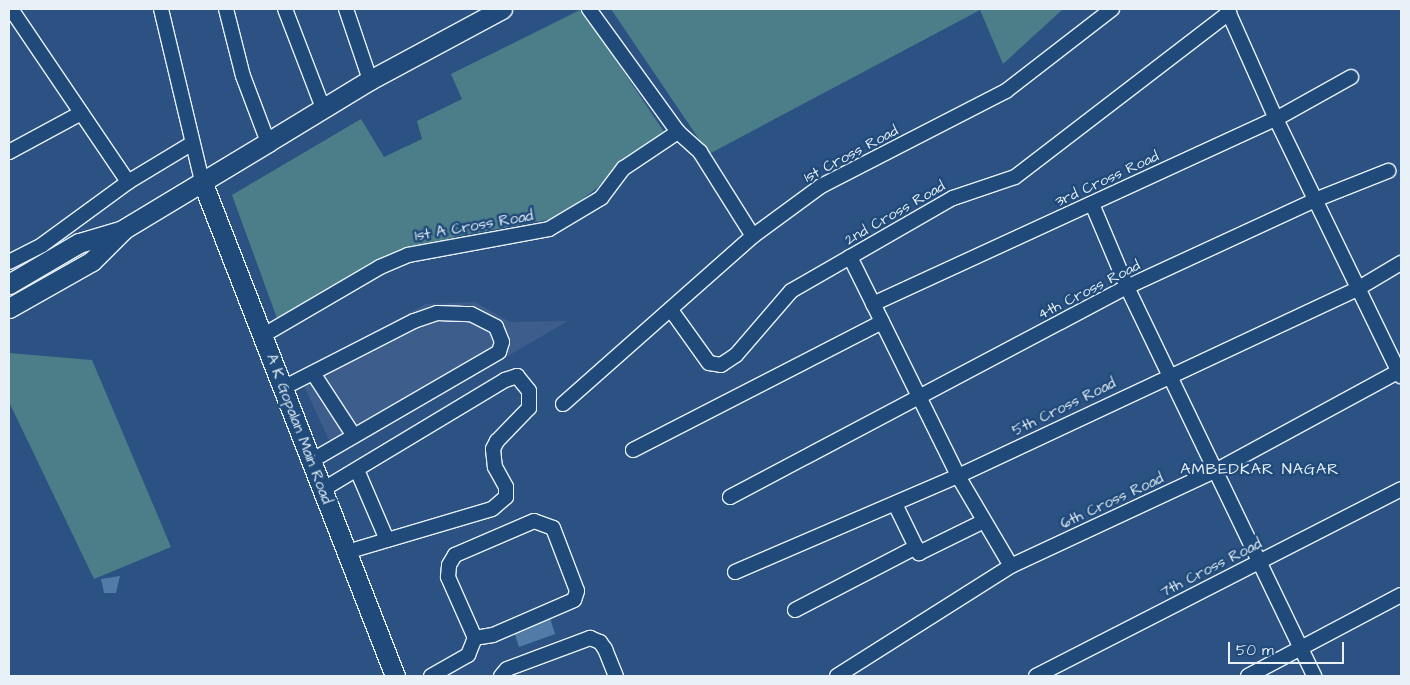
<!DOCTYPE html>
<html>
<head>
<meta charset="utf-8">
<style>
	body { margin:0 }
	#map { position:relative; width:1410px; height:685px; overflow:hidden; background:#2b5282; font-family:"Architects Daughter",sans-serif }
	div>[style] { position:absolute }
	.built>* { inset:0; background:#3d5e8d }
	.green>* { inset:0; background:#4c7e89 }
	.water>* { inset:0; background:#527ba7 }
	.roads { filter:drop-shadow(1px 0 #e8f1f8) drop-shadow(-1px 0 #e8f1f8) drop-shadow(0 1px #e8f1f8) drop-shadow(0 -1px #e8f1f8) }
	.street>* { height:14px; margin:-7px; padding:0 7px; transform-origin:7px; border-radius:7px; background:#1f4a7a }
	.secondary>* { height:19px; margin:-9.5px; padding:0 9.5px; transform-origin:9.5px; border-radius:9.5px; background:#1f4a7a }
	span { translate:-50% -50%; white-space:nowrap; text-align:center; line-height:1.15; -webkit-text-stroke:5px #1f4a7a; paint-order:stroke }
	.street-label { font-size:15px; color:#e8f1f8 }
	.neighbourhood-label { font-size:16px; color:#e8f1f8; letter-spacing:1px }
	.frame { position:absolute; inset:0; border:10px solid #e8f1f8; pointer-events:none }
	.scale { position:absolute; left:1228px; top:642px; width:116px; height:22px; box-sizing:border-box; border:2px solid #e8f1f8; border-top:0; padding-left:6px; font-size:15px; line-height:18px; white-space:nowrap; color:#e8f1f8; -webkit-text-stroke:4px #1f4a7a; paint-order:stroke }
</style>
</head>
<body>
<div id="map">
	<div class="built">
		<i style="clip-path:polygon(475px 302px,510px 322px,568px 321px,336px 455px,298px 373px,426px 304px)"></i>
	</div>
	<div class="green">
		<i style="clip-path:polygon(582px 9px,664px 132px,621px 161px,597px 188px,557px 218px,458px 236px,376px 260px,278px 321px,232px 195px,361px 119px,384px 157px,422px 139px,417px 121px,462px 99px,451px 74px)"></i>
		<i style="clip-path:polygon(611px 9px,1063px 9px,1003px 64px,980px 10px,709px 154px)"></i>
		<i style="clip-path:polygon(9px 353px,92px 360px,171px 547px,94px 579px,9px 402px)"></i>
	</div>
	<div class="water">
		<i style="clip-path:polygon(120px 576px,116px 593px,104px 593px,101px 579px)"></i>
		<i style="clip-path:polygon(550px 618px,555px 634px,519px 647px,514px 632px)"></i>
	</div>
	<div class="roads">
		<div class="street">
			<i style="left:11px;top:9px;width:209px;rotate:55.9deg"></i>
			<i style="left:161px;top:9px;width:177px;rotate:76.6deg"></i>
			<i style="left:226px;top:9px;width:69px;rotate:75.8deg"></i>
			<i style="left:243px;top:76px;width:71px;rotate:69.3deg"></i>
			<i style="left:285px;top:9px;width:106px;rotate:69deg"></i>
			<i style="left:346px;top:9px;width:75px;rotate:71.3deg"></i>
			<i style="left:589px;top:9px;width:152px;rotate:54.1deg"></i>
			<i style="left:678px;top:132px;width:30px;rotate:42deg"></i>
			<i style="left:700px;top:152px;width:99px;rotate:57.8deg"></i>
			<i style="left:1227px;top:9px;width:120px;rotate:66deg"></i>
			<i style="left:1276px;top:119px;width:286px;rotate:64.1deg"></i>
			<i style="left:9px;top:152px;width:82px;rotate:-28.4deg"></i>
			<i style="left:1092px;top:204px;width:90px;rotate:67.1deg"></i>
			<i style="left:1127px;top:287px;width:432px;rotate:64.3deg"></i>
			<i style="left:850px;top:257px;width:244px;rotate:63.7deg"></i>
			<i style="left:958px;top:476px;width:104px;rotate:59.5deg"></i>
			<i style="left:9px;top:262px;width:37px;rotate:-27deg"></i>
			<i style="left:42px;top:245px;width:107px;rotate:-36.2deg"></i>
			<i style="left:128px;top:182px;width:74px;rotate:-31.1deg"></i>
			<i style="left:873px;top:304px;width:443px;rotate:-24.7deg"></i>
			<i style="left:1276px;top:119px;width:86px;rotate:-29.2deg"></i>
			<i style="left:671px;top:310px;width:65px;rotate:54.4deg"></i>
			<i style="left:709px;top:363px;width:12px;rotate:9deg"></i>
			<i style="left:721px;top:365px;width:18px;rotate:-34deg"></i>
			<i style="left:736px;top:355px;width:84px;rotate:-49.3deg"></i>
			<i style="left:791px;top:291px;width:187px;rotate:-29.9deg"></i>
			<i style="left:953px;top:198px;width:65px;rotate:-18.7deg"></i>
			<i style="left:1015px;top:177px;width:270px;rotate:-37.5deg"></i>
			<i style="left:262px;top:336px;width:137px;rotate:-30.3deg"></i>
			<i style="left:380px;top:267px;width:30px;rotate:-23deg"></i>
			<i style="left:408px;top:255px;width:143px;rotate:-10.4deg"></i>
			<i style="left:549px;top:229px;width:61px;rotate:-30.8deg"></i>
			<i style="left:601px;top:198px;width:38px;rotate:-53deg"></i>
			<i style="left:624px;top:168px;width:65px;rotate:-33.7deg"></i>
			<i style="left:313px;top:373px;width:75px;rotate:56.9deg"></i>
			<i style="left:283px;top:388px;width:147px;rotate:-27.1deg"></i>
			<i style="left:414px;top:321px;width:24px;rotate:-19deg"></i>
			<i style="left:437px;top:313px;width:34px;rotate:2deg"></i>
			<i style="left:471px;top:314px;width:28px;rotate:27deg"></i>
			<i style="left:496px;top:327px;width:16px;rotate:68deg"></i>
			<i style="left:502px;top:342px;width:10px;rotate:107deg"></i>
			<i style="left:499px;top:352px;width:217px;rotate:149.9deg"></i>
			<i style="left:563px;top:404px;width:254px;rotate:-41.5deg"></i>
			<i style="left:753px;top:236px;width:84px;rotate:-36.3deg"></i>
			<i style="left:821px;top:186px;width:208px;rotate:-27.2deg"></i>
			<i style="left:1006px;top:91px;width:134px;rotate:-37.7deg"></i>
			<i style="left:633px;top:450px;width:280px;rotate:-27.2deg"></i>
			<i style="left:357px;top:470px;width:76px;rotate:66.8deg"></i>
			<i style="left:322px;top:490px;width:214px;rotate:-31deg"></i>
			<i style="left:505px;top:380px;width:13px;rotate:-18deg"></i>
			<i style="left:517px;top:376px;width:19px;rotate:51deg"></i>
			<i style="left:529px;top:391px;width:17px;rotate:90deg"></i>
			<i style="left:529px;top:408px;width:46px;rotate:134.1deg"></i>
			<i style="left:497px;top:441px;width:9px;rotate:117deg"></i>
			<i style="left:493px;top:449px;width:18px;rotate:84deg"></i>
			<i style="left:495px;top:467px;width:23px;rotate:61deg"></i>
			<i style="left:506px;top:487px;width:10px;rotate:90deg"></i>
			<i style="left:506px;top:497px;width:18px;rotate:139deg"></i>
			<i style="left:492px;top:509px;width:151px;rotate:163.5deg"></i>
			<i style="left:730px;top:497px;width:449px;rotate:-27.9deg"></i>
			<i style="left:1127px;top:287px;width:207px;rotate:-24.8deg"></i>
			<i style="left:1315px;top:200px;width:79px;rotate:-21.7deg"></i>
			<i style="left:916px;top:547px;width:7px;rotate:63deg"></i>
			<i style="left:919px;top:553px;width:72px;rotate:-26.2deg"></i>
			<i style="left:735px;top:572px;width:243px;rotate:-23.3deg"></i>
			<i style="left:958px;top:476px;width:443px;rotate:-25.1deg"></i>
			<i style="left:1359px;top:288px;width:49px;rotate:-30.8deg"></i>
			<i style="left:795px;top:610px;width:136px;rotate:-27.5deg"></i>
			<i style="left:916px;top:547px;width:48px;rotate:-116deg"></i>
			<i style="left:431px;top:676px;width:43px;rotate:-29.6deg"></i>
			<i style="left:468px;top:655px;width:18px;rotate:-68deg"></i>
			<i style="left:475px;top:638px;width:67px;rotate:-113.9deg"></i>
			<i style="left:448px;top:577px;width:12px;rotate:-85deg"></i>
			<i style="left:449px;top:565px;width:12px;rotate:-59deg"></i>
			<i style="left:455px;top:555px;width:86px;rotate:-23.3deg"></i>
			<i style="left:534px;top:521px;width:20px;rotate:20deg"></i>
			<i style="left:553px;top:528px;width:67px;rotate:69.1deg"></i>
			<i style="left:577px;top:591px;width:9px;rotate:108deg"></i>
			<i style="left:574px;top:600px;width:88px;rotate:156.6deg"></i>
			<i style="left:493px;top:635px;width:18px;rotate:171deg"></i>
			<i style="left:501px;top:676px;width:9px;rotate:-49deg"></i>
			<i style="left:507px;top:669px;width:89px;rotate:-20.5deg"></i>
			<i style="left:590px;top:638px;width:11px;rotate:22deg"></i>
			<i style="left:600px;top:642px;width:9px;rotate:54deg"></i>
			<i style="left:605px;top:649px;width:29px;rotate:68deg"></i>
			<i style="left:837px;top:676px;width:206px;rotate:-32.3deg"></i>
			<i style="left:1011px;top:566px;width:225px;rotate:-25deg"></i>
			<i style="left:1215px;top:471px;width:212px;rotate:-28.5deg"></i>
			<i style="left:1036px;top:676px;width:410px;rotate:-27.1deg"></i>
			<i style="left:1248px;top:676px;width:173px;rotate:-27.9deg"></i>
		</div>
		<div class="secondary">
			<i style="left:202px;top:181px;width:531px;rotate:68.7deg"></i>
			<i style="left:9px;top:284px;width:81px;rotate:-30.4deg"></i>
			<i style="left:79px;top:243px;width:43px;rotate:-16.3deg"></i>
			<i style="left:9px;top:308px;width:95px;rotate:-29.5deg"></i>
			<i style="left:92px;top:261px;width:45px;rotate:-45deg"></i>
			<i style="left:124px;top:229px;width:168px;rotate:-31.1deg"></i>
			<i style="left:268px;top:142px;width:119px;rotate:-31.3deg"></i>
			<i style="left:370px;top:80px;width:150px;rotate:-28.3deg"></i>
		</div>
	</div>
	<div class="street-label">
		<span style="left:851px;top:154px;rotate:-28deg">1st Cross Road</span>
		<span style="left:1107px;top:179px;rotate:-25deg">3rd Cross Road</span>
		<span style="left:895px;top:213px;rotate:-30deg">2nd Cross Road</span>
		<span style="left:474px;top:226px;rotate:-10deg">1st A Cross Road</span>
		<span style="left:1089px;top:290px;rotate:-27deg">4th Cross Road</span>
		<span style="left:1064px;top:407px;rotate:-26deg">5th Cross Road</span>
		<span style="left:299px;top:429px;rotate:69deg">A K Gopalan Main Road</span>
		<span style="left:1112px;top:501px;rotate:-25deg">6th Cross Road</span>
		<span style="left:1211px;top:568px;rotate:-27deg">7th Cross Road</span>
	</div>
	<div class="neighbourhood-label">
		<span style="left:1260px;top:469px">AMBEDKAR NAGAR</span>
	</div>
	<div class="frame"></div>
	<div class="scale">50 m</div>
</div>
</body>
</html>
